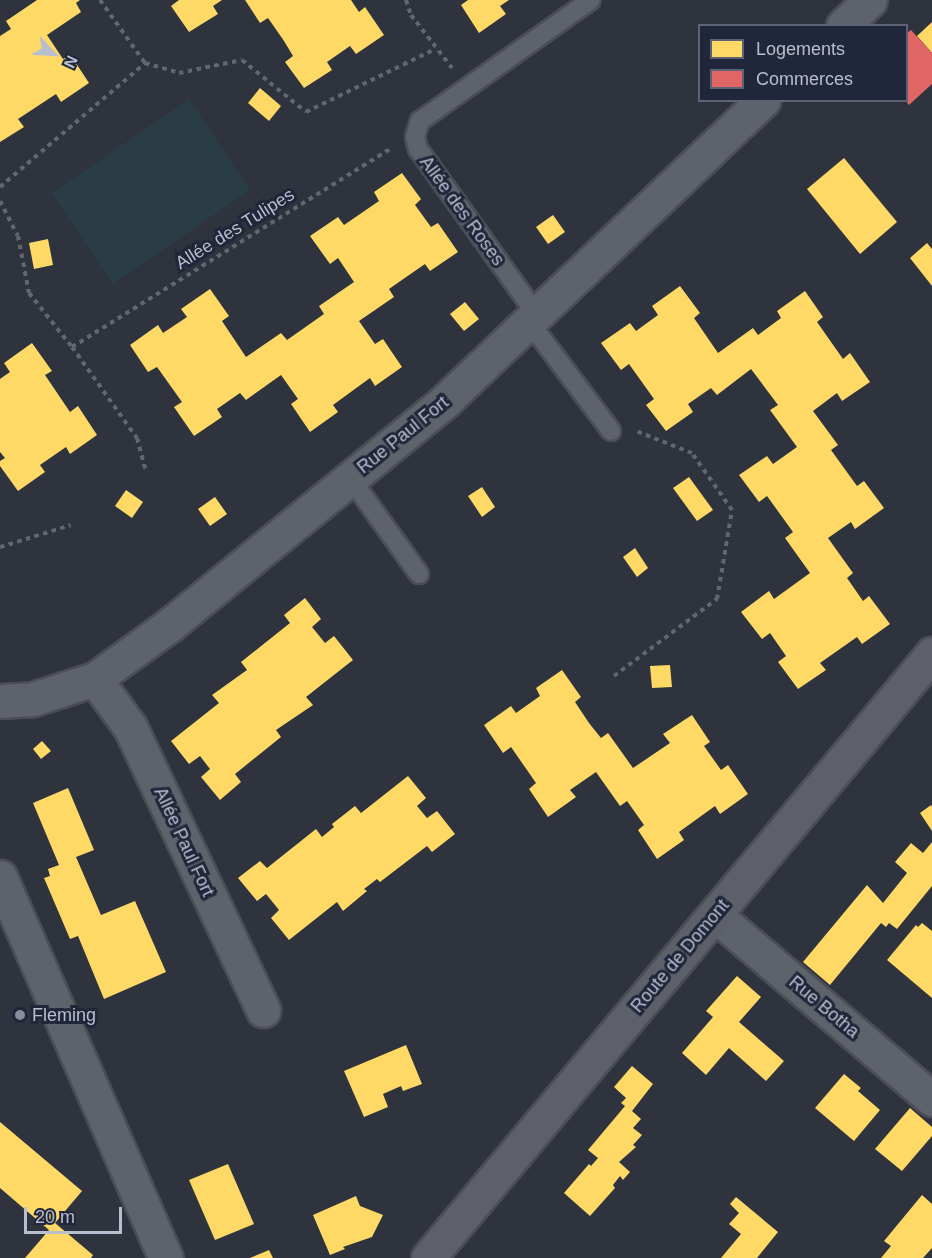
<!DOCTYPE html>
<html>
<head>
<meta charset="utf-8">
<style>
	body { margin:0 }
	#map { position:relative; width:932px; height:1258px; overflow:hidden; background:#2e333e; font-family:Helvetica,sans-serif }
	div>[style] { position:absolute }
	.green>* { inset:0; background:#2a3d45 }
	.homes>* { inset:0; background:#ffd966 }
	.shops>* { inset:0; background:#e06666 }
	.path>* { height:4px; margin-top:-2px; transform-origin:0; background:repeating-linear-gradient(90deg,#61666f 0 4.5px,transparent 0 9px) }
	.roads { filter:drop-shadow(2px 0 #4b4e56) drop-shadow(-2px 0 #4b4e56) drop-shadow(0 2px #4b4e56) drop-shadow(0 -2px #4b4e56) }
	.service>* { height:18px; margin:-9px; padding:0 9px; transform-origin:9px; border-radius:9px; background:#5e626b }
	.minor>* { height:33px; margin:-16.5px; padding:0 16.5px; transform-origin:16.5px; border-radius:16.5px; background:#5e626b }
	.secondary>* { height:33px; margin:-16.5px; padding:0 16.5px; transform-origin:16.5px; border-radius:16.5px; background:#5d6069 }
	.dots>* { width:16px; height:16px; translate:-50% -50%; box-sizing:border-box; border:3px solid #20273a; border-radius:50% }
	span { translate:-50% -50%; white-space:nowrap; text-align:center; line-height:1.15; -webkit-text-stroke:6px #20273a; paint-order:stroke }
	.street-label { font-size:18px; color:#b9bece }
	.poi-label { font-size:18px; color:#b9bece }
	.left { translate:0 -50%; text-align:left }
	.legend { position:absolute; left:698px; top:24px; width:210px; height:78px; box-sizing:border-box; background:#20273a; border:2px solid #5d6375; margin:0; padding:8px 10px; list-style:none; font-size:18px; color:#b9bece }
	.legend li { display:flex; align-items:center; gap:12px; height:30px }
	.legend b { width:30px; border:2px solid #5d6375 }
	.north { position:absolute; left:24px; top:24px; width:60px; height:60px; -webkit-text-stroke:4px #20273a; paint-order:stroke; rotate:115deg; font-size:16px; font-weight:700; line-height:24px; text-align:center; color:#b9bece }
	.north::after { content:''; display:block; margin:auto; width:21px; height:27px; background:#b9bece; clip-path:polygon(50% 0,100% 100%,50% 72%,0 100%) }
	.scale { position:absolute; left:24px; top:1207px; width:98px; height:27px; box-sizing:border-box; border:3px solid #b9bece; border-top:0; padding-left:8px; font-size:18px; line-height:21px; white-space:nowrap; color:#b9bece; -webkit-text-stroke:4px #20273a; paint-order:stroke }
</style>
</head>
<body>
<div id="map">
	<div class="green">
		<i style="clip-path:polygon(189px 99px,250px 190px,113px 284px,52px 193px)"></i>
	</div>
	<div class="homes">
		<i style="clip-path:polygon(37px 0,80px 0,76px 3px,81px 12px,47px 35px,63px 59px,70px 54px,89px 83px,61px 102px,56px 94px,18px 119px,24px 127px,0 142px,0 36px,11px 29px,6px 21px)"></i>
		<i style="clip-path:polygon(179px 0,222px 0,213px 6px,218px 14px,189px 32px,171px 6px)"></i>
		<i style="clip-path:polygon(245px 0,351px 0,359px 12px,365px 7px,384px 35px,356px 54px,350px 46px,327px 62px,332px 70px,304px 88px,285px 62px,293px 56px,284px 41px,268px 18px,260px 23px)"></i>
		<i style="clip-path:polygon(468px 0,509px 0,500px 6px,506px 14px,479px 33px,461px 5px)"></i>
		<i style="clip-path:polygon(932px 22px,932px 53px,917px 36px)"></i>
		<i style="clip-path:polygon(260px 88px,281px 106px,269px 121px,248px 103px)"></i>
		<i style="clip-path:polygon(844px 158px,897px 222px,860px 254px,807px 189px)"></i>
		<i style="clip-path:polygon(402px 173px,421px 199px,415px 205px,431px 227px,438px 223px,458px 252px,430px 271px,425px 264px,399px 282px,389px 289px,394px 297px,359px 321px,375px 344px,383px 339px,402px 367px,375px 386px,370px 378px,359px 386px,333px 405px,338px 412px,310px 432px,291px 404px,298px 399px,281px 375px,246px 400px,240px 393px,217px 409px,222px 417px,194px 436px,174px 407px,182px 402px,157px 367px,148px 372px,130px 345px,158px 325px,163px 333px,187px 317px,181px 309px,210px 289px,229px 316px,222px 321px,246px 357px,281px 333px,287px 340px,324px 314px,319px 306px,354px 282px,338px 258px,330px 264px,310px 236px,338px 217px,344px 225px,379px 201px,374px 192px)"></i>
		<i style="clip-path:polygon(553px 215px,565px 232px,548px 244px,536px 227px)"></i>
		<i style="clip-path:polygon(48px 239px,53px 265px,34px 269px,29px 243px)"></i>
		<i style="clip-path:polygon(927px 243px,932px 249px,932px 286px,910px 258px)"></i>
		<i style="clip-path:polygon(680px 286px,700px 313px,694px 318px,718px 353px,753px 328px,758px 335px,781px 318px,777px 311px,805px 291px,823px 317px,817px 322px,843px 359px,850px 353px,870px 382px,842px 401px,837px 393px,813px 411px,838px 445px,831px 450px,857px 486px,864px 481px,884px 508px,855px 529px,851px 522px,828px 538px,853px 573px,847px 578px,863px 601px,869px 596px,890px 624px,862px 644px,857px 637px,820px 663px,826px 670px,798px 689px,778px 662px,786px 656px,770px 633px,762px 639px,741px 612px,769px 591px,774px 599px,810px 573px,785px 538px,793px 532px,767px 496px,759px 502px,739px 475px,767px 456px,773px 464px,797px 447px,770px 410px,778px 405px,751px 369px,717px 395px,711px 388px,688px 404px,693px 412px,666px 431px,646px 405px,654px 399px,629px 364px,621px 370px,601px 343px,630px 323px,636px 331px,658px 315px,652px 306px)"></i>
		<i style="clip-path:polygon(465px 302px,479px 319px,464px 331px,450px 314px)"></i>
		<i style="clip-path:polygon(32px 343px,52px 371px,45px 375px,70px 412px,78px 406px,97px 435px,70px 454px,66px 447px,40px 465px,45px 472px,18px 491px,0 466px,0 461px,5px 458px,0 452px,0 379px,10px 372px,4px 363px)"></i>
		<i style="clip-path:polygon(689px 477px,713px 510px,697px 521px,673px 488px)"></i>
		<i style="clip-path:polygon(482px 487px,495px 507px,482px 517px,468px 496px)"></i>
		<i style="clip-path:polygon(126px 490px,143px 502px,132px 518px,115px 506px)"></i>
		<i style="clip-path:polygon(215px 497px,227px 514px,210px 526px,198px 509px)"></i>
		<i style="clip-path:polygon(635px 548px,648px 568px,637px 577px,623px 557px)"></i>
		<i style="clip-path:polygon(305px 598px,321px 619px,312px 627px,325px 643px,334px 636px,353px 660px,306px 697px,313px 705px,276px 730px,281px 737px,235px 774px,241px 782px,220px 800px,201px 777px,210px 769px,200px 756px,189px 764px,171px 741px,219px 703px,212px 695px,247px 670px,241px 662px,290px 623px,284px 615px)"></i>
		<i style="clip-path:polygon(670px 665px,672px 687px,652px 688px,650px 666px)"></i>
		<i style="clip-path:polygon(562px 670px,581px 697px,575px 702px,589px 723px,601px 738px,608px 733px,633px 768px,670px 743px,663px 734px,692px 715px,710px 742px,704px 746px,721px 770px,728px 765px,748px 794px,720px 814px,715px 806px,679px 832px,684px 840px,657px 859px,638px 830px,644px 825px,627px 801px,620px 806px,596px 772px,570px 790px,576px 797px,548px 817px,529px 789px,536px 783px,511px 747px,503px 753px,484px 725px,511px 706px,516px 713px,540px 696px,536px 688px)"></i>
		<i style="clip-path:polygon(42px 741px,51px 751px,41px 759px,33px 749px)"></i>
		<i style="clip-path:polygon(408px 776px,426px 798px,417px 806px,427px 818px,437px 811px,455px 834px,432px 852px,427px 846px,380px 882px,377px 879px,364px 889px,367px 891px,343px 911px,337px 902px,289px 940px,271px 918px,279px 910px,266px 894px,257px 901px,238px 878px,260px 861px,267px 868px,316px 829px,322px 837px,334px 827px,332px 824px,355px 806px,361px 813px)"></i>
		<i style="clip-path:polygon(68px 788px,94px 850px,76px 857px,101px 915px,135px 901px,166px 972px,104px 999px,78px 936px,70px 939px,44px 878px,50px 876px,48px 869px,59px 865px,33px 803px)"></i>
		<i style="clip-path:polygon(931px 805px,932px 807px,932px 831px,920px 813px)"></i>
		<i style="clip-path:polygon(932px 842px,932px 886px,897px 929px,889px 923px,886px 927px,881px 923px,830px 985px,803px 962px,867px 885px,883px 903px,907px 873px,895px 862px,911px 843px,923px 853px)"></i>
		<i style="clip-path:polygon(922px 923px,932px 931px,932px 998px,887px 960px,916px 925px,918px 927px)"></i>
		<i style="clip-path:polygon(737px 976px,761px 997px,739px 1022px,784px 1061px,766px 1081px,729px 1048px,706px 1075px,682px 1053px,713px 1017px,706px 1011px)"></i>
		<i style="clip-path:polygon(406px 1045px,422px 1084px,403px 1091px,401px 1086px,383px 1094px,388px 1107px,364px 1117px,344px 1071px)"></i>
		<i style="clip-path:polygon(632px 1066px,653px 1084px,632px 1111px,641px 1119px,633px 1128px,642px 1135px,633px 1145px,636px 1147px,619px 1162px,630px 1172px,623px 1180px,620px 1176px,613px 1185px,615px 1188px,590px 1216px,564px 1193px,589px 1164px,591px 1166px,598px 1158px,588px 1150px,625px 1106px,621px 1103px,626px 1098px,614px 1087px)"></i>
		<i style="clip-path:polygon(844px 1074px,861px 1088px,858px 1091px,880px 1110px,854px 1141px,815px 1108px)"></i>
		<i style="clip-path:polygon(910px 1108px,932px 1127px,932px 1136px,902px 1171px,875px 1149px)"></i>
		<i style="clip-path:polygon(0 1122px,82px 1191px,55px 1223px,93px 1255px,91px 1258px,25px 1258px,49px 1230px,0 1188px)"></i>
		<i style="clip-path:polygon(228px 1164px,254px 1224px,215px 1240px,189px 1180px)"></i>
		<i style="clip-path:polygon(922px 1195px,932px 1204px,932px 1248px,923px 1258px,881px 1258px,891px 1246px,884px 1241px)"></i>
		<i style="clip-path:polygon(356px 1196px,360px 1206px,383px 1215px,372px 1237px,343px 1247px,345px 1249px,330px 1255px,313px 1215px)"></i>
		<i style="clip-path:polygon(736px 1197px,778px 1232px,757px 1258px,721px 1258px,741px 1234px,729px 1224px,739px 1213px,730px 1204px)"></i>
		<i style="clip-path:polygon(269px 1250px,273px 1258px,250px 1258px)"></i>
	</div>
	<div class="shops">
		<i style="clip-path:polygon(911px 30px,932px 53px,932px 84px,909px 105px,905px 100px,906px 34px)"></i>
	</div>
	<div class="path">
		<i style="left:100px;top:0;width:77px;rotate:54.5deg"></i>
		<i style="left:406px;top:0;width:16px;rotate:72deg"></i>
		<i style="left:411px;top:15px;width:67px;rotate:52.3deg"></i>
		<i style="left:0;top:187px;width:191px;rotate:-40.5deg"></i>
		<i style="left:145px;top:63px;width:35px;rotate:16deg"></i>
		<i style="left:179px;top:73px;width:64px;rotate:-11.7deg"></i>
		<i style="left:242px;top:60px;width:82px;rotate:39.1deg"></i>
		<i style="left:306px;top:112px;width:144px;rotate:-26deg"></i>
		<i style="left:0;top:201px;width:39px;rotate:63deg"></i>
		<i style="left:18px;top:236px;width:58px;rotate:79.1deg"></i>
		<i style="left:29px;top:293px;width:69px;rotate:51.5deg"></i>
		<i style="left:72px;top:347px;width:112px;rotate:54.5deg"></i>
		<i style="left:137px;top:438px;width:35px;rotate:75deg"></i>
		<i style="left:72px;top:347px;width:377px;rotate:-31.9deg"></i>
		<i style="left:0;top:547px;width:74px;rotate:-17.2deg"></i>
		<i style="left:614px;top:676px;width:129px;rotate:-36.8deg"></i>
		<i style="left:717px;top:599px;width:90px;rotate:-80.4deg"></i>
		<i style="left:732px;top:510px;width:70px;rotate:-125.1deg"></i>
		<i style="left:692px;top:453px;width:60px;rotate:-158.6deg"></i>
	</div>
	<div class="roads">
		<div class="service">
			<i style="left:537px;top:315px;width:204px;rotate:-125.6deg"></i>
			<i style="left:418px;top:149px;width:12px;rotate:-104deg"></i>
			<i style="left:415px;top:137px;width:17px;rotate:-73deg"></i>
			<i style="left:420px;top:121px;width:209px;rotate:-35.3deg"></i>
			<i style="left:530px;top:323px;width:135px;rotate:53.1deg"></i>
			<i style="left:351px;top:479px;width:117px;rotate:54.4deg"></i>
		</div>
		<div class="minor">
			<i style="left:843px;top:26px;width:37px;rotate:-44deg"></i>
			<i style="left:95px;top:679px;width:59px;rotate:53.9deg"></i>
			<i style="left:130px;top:727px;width:313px;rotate:64.8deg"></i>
			<i style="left:0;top:701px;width:33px;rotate:-3deg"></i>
			<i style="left:33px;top:699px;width:65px;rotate:-17.9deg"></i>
			<i style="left:95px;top:679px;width:94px;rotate:-35.9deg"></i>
			<i style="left:171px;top:624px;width:353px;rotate:-39.1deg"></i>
			<i style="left:445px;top:401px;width:438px;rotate:-43.4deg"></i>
			<i style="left:0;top:877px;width:416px;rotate:66.5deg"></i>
			<i style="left:715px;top:915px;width:285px;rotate:40.3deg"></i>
		</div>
		<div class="secondary">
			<i style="left:428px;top:1258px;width:787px;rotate:-50.16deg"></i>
		</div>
	</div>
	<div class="dots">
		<i style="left:20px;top:1015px;background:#888d9c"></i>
	</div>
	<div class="street-label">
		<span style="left:462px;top:211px;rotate:54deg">Allée des Roses</span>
		<span style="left:235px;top:229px;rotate:-32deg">Allée des Tulipes</span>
		<span style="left:403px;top:435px;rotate:-39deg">Rue Paul Fort</span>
		<span style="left:184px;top:842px;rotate:65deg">Allée Paul Fort</span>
		<span style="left:680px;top:956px;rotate:-50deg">Route de Domont</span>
		<span style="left:824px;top:1007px;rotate:40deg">Rue Botha</span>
	</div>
	<div class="poi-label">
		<span class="left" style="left:32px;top:1015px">Fleming</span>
	</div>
	<ul class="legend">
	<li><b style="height:16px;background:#ffd966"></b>Logements</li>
	<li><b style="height:16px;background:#e06666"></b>Commerces</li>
	</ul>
	<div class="north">N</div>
	<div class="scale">20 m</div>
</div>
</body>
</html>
